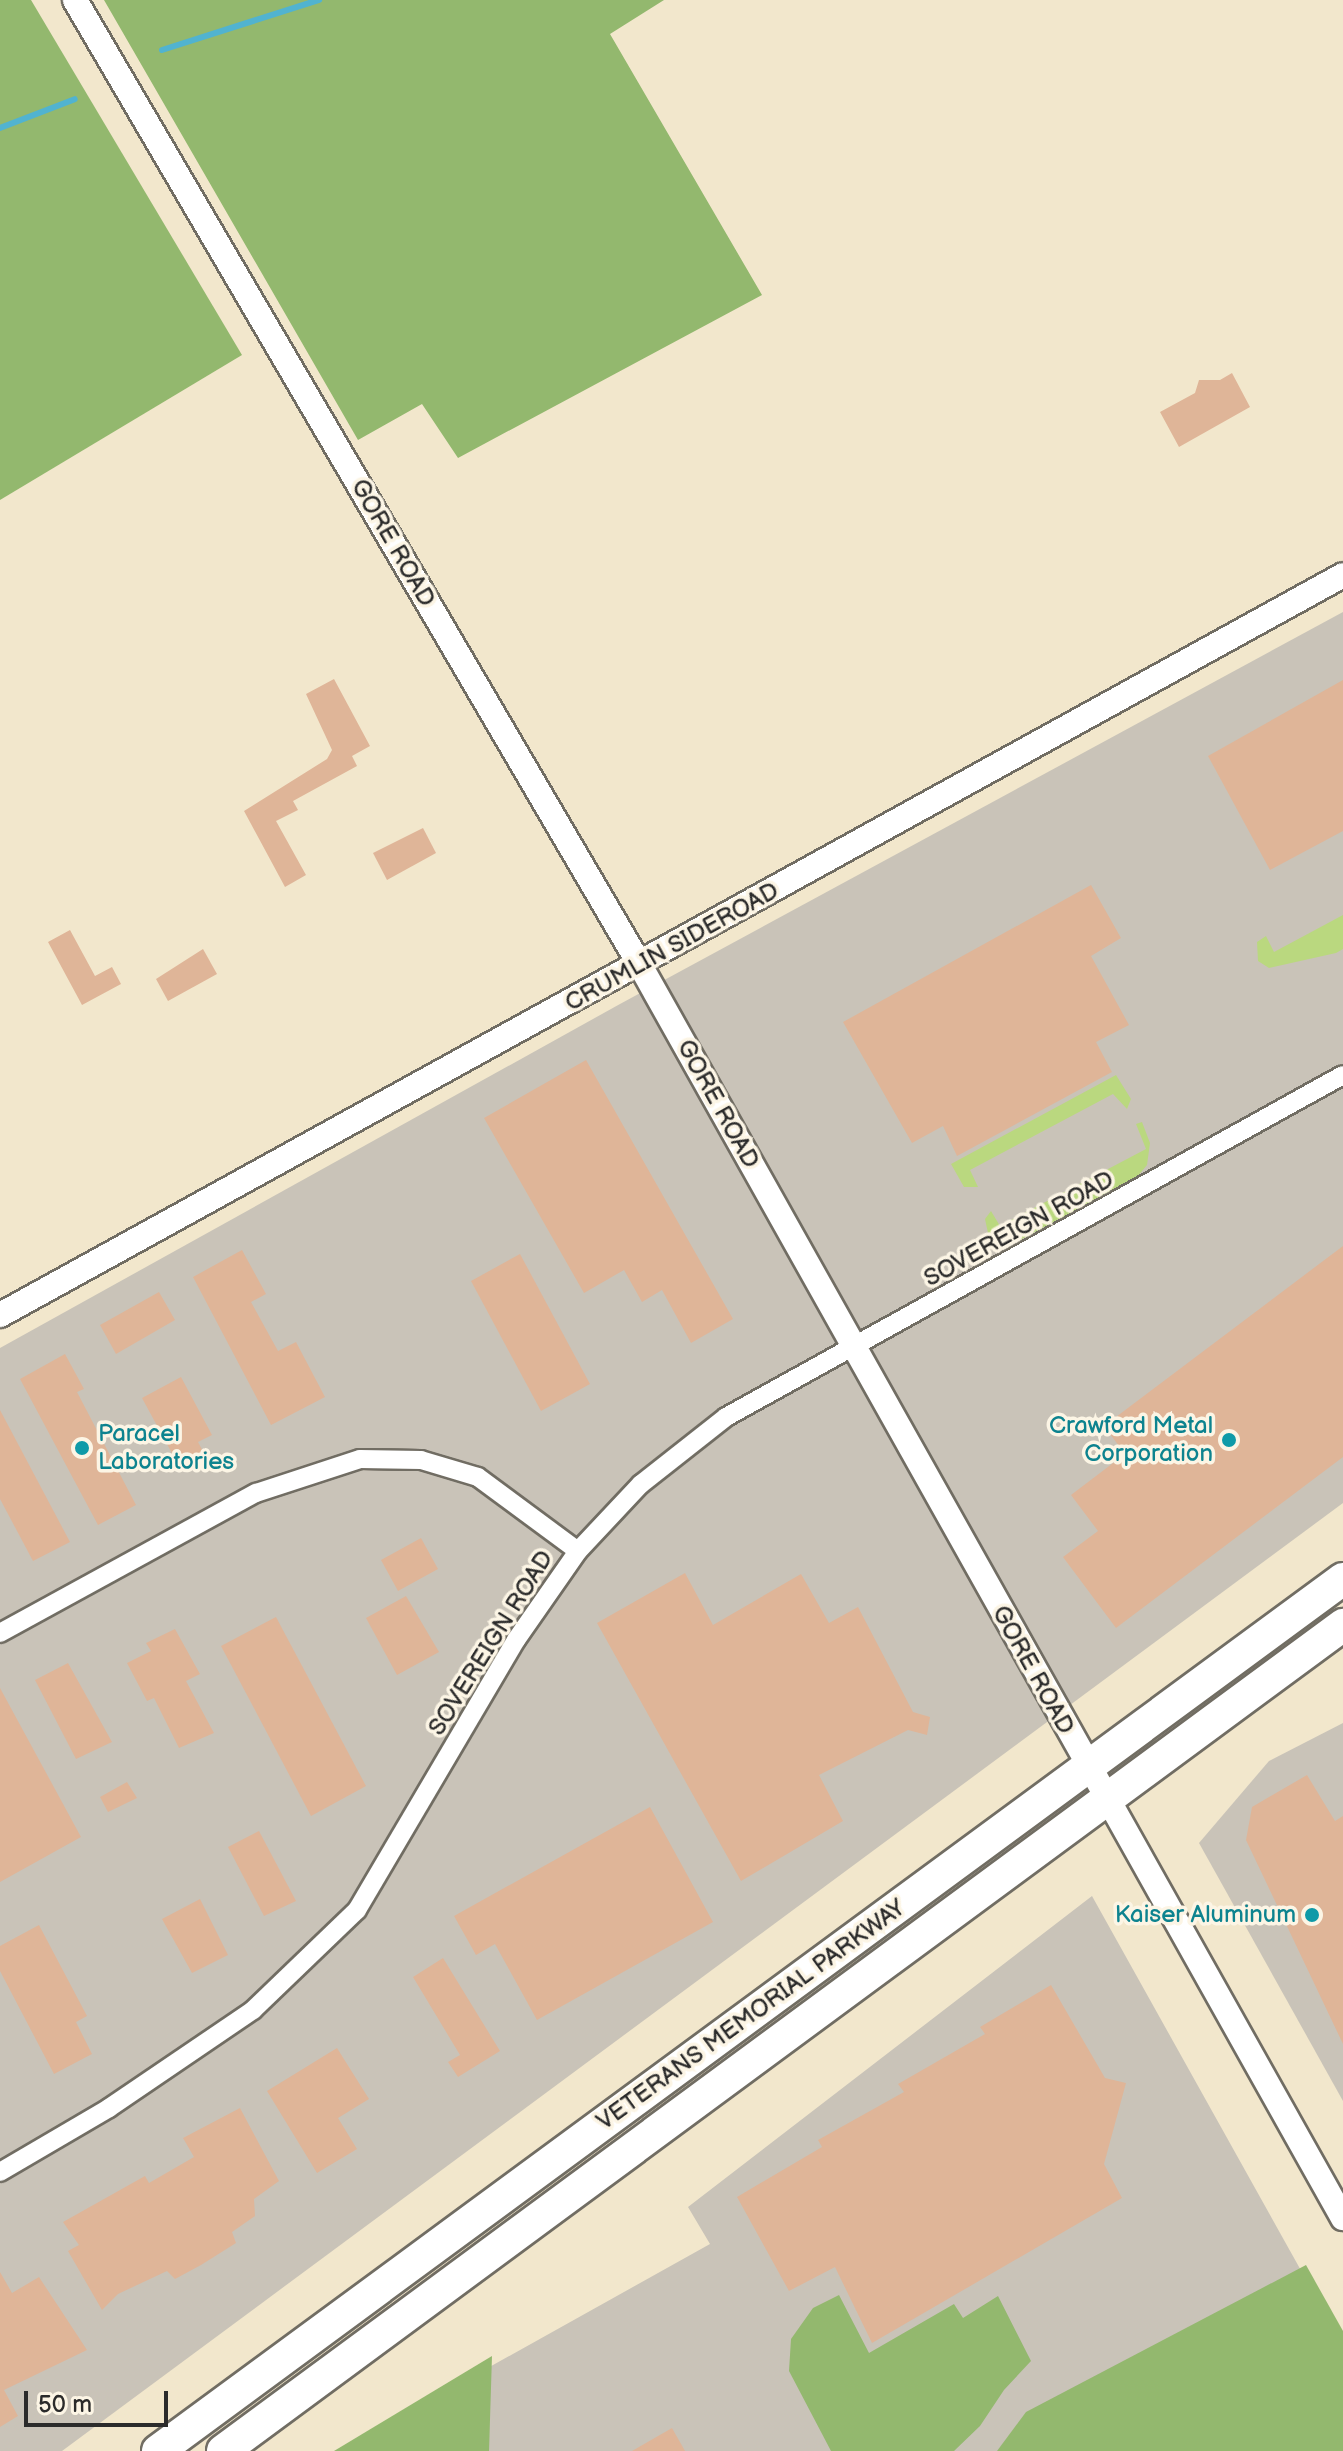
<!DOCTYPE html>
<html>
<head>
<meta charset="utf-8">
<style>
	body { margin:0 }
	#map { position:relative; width:1343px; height:2451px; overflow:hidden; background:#f2e7cc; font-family:"Balsamiq Sans",sans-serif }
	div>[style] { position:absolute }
	.industrial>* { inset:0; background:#c9c3b8 }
	.green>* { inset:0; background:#bad87f }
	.forest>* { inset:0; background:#93b86e }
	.stream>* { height:6px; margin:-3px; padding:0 3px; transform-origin:3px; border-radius:3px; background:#51b3d0 }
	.building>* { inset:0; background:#dfb598 }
	.roads { filter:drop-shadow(2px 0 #716d63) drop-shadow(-2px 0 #716d63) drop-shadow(0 2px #716d63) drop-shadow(0 -2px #716d63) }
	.street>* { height:18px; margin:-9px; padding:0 9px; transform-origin:9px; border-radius:9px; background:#fff }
	.secondary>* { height:24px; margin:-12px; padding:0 12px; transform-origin:12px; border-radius:12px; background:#fff }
	.highway>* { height:32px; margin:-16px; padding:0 16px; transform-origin:16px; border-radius:16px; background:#fff }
	.dots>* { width:22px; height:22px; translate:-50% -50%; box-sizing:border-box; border:4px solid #fcf5e5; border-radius:50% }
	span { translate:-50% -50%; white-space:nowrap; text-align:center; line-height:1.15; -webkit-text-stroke:7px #fcf5e5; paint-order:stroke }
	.street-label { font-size:24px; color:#2b2b2b }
	.culture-label { font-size:24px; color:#0d838f }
	.right { translate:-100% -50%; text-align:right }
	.left { translate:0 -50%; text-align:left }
	.scale { position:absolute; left:24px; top:2391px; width:144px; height:36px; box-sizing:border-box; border:4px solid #2b2b2b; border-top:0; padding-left:10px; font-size:24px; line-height:28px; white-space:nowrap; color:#2b2b2b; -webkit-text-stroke:6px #fcf5e5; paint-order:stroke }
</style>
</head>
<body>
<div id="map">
	<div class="industrial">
		<i style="clip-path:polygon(1343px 612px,1343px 1503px,62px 2451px,0 2451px,0 1348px,620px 1004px)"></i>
		<i style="clip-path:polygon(1343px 1723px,1343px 2101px,1199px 1843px,1269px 1761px)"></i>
		<i style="clip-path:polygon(1092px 1896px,1308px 2283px,1009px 2451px,476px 2451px,443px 2393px,710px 2244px,688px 2207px)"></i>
	</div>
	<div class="green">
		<i style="clip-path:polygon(1343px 915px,1343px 949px,1336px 953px,1269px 968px,1258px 961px,1257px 942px,1266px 936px,1274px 952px)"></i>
		<i style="clip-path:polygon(1116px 1075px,1131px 1099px,1127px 1109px,1113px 1094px,970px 1170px,978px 1187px,964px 1187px,951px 1164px)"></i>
		<i style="clip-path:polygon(1142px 1122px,1150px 1143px,1147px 1165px,1137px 1177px,1020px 1240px,988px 1233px,985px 1219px,991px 1211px,1000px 1226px,1146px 1149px,1136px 1124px)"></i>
	</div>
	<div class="forest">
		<i style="clip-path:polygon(0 0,31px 0,242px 355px,0 500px)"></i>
		<i style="clip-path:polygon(104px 0,664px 0,610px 34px,762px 295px,458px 458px,422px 404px,358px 440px)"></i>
		<i style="clip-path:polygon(1306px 2265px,1343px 2331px,1343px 2451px,997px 2451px,1026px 2412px)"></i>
		<i style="clip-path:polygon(839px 2295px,869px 2353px,954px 2304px,963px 2318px,998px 2296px,1031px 2361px,1004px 2390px,980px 2426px,954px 2451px,831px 2451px,789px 2371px,791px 2339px,813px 2308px)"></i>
		<i style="clip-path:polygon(492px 2356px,489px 2451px,334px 2451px)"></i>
	</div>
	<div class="stream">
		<i style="left:162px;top:50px;width:165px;rotate:-17.7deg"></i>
		<i style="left:0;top:128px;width:80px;rotate:-21.1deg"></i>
	</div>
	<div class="building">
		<i style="clip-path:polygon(1232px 373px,1250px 407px,1179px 447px,1160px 412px,1195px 393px,1199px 380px,1220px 380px)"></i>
		<i style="clip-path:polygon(334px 679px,370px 746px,352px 756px,357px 766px,293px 801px,298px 810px,276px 821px,306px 875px,285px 887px,244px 811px,327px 759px,332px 750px,306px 694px)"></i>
		<i style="clip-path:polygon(1343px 680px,1343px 831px,1270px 870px,1208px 756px)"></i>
		<i style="clip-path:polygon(423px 828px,436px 853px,387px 880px,373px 853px)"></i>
		<i style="clip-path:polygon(1091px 885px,1121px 938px,1091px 956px,1129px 1025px,1096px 1042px,1112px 1072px,957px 1156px,943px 1126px,912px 1143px,843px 1022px)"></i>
		<i style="clip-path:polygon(70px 930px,95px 976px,112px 967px,121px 984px,82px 1005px,48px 942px)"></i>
		<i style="clip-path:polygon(203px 949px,217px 974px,168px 1001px,156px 979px)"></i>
		<i style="clip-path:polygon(586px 1060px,733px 1319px,691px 1343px,662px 1290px,642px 1302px,624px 1270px,584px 1293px,484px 1118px)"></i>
		<i style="clip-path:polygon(1343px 1246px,1343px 1457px,1116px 1628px,1063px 1557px,1098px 1531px,1071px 1495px,1125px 1454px,1104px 1426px)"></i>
		<i style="clip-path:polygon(242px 1250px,266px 1294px,251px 1302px,278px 1351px,296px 1342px,325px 1397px,271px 1425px,193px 1277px)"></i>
		<i style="clip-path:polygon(520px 1254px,590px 1384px,541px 1411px,471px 1281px)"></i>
		<i style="clip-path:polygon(159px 1292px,175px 1320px,116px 1354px,100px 1325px)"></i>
		<i style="clip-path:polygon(65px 1354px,84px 1389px,77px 1392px,136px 1505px,98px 1525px,20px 1379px)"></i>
		<i style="clip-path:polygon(181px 1377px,212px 1435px,198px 1442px,205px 1455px,180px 1468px,142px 1398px)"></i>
		<i style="clip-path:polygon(0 1410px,70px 1542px,33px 1561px,0 1499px)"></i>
		<i style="clip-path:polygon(421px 1538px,438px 1569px,398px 1591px,381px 1560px)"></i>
		<i style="clip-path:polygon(685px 1573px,713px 1625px,801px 1574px,829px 1623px,858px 1607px,913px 1712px,930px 1717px,927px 1735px,908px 1730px,819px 1775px,843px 1821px,741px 1881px,597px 1623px)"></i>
		<i style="clip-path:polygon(406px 1596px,439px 1652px,397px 1675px,366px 1618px)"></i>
		<i style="clip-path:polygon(276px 1617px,366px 1786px,311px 1816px,221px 1646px)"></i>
		<i style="clip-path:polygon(175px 1629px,200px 1674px,186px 1681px,214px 1733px,179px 1748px,154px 1698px,147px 1701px,127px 1663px,151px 1651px,146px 1643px)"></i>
		<i style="clip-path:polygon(68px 1663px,112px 1742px,76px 1759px,35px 1680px)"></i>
		<i style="clip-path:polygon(0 1688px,81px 1837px,0 1882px)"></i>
		<i style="clip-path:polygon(1307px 1775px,1335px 1821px,1343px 1816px,1343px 2044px,1246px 1840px,1252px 1807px)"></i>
		<i style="clip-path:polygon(127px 1782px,137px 1798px,108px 1812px,100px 1797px)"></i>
		<i style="clip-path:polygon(650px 1807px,713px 1922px,537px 2020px,495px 1944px,476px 1955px,454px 1916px)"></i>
		<i style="clip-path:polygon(259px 1831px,296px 1901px,264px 1916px,228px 1847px)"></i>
		<i style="clip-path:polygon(200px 1899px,228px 1955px,192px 1973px,162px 1919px)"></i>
		<i style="clip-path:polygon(39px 1925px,87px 2016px,76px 2022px,92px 2054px,54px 2074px,0 1971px,0 1946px)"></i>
		<i style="clip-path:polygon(443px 1958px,500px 2051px,458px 2077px,448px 2062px,460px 2055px,413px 1977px)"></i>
		<i style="clip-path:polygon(1051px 1985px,1105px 2078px,1126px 2083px,1104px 2164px,1122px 2198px,872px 2343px,835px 2267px,789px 2291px,737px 2197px,822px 2147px,818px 2140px,904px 2092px,898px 2084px,985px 2034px,980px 2027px)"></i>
		<i style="clip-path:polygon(337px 2048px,369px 2099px,338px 2118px,357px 2149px,317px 2173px,267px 2091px)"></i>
		<i style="clip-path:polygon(240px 2108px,279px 2181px,254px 2199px,255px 2216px,232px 2232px,236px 2243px,201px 2265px,175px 2279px,167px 2271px,118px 2294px,102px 2310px,68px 2251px,79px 2245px,63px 2222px,145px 2176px,149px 2183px,194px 2157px,183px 2138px)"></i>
		<i style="clip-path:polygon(0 2272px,12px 2293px,39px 2277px,87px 2350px,4px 2390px,18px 2416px,0 2427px)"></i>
		<i style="clip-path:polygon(672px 2428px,685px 2451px,632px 2451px)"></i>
	</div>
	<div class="roads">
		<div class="street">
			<i style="left:0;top:1633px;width:292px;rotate:-28.7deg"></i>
			<i style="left:256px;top:1493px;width:109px;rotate:-18.1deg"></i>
			<i style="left:360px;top:1459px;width:61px;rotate:0.9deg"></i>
			<i style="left:421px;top:1460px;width:59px;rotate:16.6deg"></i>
			<i style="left:478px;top:1477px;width:124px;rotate:36.5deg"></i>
			<i style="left:0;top:2172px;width:126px;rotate:-30.4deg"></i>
			<i style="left:109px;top:2108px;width:174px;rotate:-34.2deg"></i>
			<i style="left:253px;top:2010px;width:144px;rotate:-43.9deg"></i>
			<i style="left:357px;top:1910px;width:313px;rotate:-59.5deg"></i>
			<i style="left:516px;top:1640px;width:108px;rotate:-55.1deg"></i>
			<i style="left:578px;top:1551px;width:92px;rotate:-46.8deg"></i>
			<i style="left:641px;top:1484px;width:108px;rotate:-38.2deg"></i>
			<i style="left:726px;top:1417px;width:705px;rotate:-29deg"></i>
		</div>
		<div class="secondary">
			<i style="left:75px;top:0;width:1118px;rotate:59.65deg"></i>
			<i style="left:640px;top:965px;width:1437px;rotate:60.71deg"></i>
			<i style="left:0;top:1315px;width:1533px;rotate:-28.85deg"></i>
		</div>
		<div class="highway">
			<i style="left:158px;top:2451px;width:1471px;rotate:-36.35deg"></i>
			<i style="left:223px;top:2451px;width:1392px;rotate:-36.41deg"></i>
		</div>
	</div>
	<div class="dots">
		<i style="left:1229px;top:1440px;background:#0f9aa8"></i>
		<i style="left:82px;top:1448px;background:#0f9aa8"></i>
		<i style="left:1312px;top:1915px;background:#0f9aa8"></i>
	</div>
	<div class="street-label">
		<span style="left:393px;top:543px;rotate:60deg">GORE ROAD</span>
		<span style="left:672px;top:947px;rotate:-29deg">CRUMLIN SIDEROAD</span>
		<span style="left:718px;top:1104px;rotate:61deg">GORE ROAD</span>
		<span style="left:1019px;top:1229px;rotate:-29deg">SOVEREIGN ROAD</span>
		<span style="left:491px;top:1643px;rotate:-58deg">SOVEREIGN ROAD</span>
		<span style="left:1033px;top:1670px;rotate:61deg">GORE ROAD</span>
		<span style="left:751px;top:2015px;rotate:-36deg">VETERANS MEMORIAL PARKWAY</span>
	</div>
	<div class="culture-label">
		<span class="right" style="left:1213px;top:1440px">Crawford Metal<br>Corporation</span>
		<span class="left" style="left:98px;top:1448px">Paracel<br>Laboratories</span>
		<span class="right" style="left:1296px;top:1915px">Kaiser Aluminum</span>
	</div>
	<div class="scale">50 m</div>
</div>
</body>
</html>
